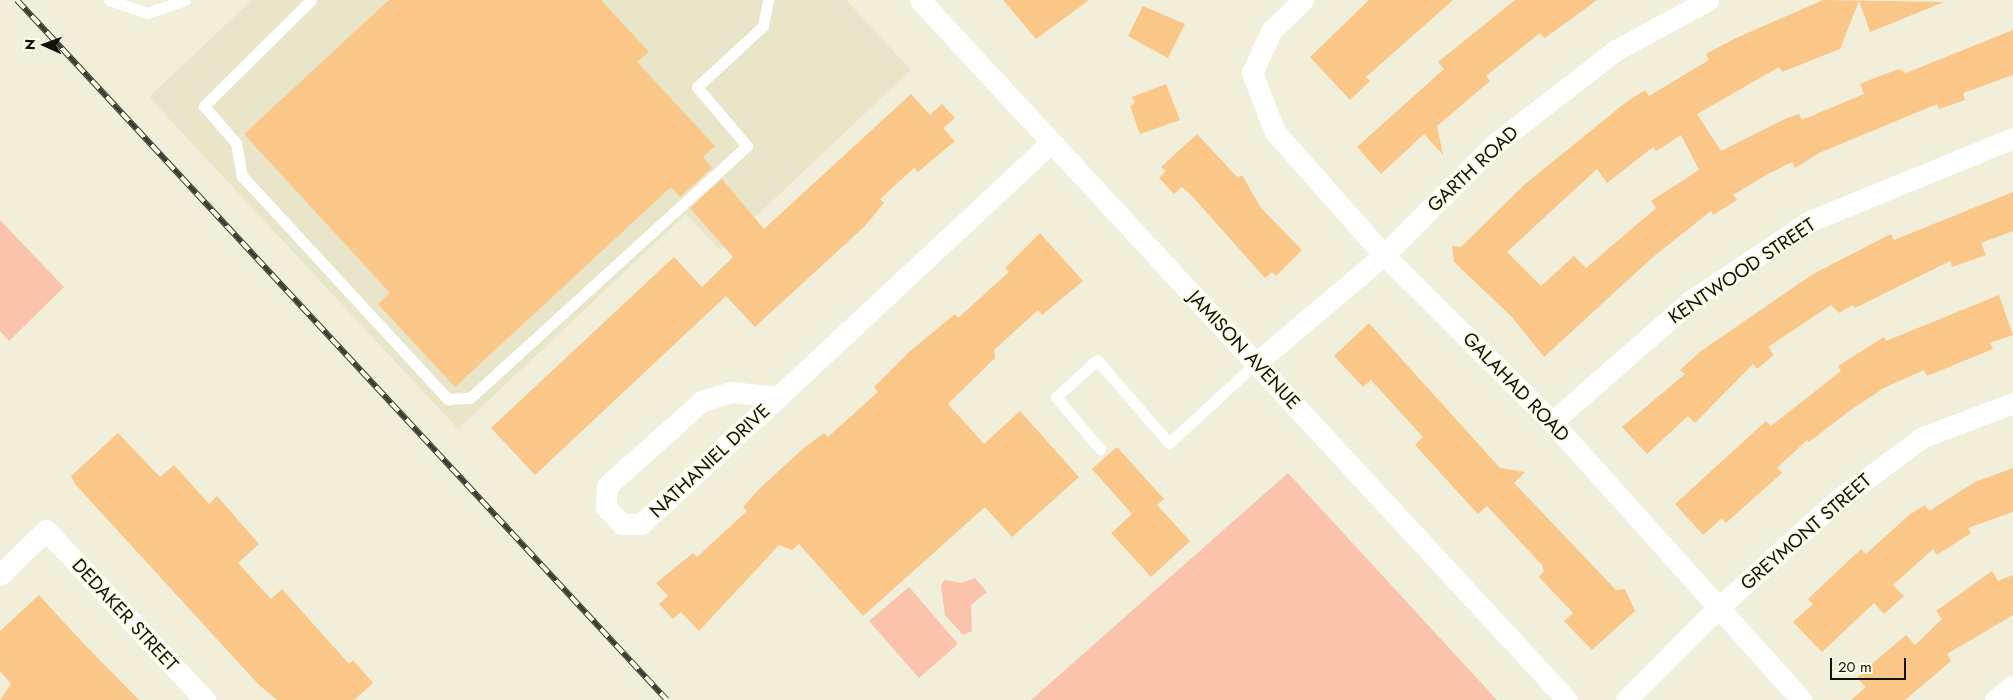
<!DOCTYPE html>
<html>
<head>
<meta charset="utf-8">
<style>
	body { margin:0 }
	#map { position:relative; width:2013px; height:700px; overflow:hidden; background:#f1eed9; font-family:Jost,sans-serif }
	div>[style] { position:absolute }
	.built>* { inset:0; background:#e9e5c8 }
	.green>* { inset:0; background:#fbc3ac }
	.building>* { inset:0; background:#fac788 }
	.service>* { height:11px; margin:-5.5px; padding:0 5.5px; transform-origin:5.5px; border-radius:5.5px; background:#fff }
	.minor>* { height:21px; margin:-10.5px; padding:0 10.5px; transform-origin:10.5px; border-radius:10.5px; background:#fff }
	.rail>* { height:5.5px; margin-top:-2.75px; transform-origin:0; background:repeating-linear-gradient(90deg,#fffce6 0 11px,#3f3d33 0 22px); box-sizing:border-box; border-block:1px solid #3f3d33 }
	span { translate:-50% -50%; white-space:nowrap; text-align:center; line-height:1.15; -webkit-text-stroke:4px #fffce6; paint-order:stroke }
	.street-label { font-size:19px; color:#111009 }
	.north { position:absolute; left:20px; top:20px; width:50px; height:50px; -webkit-text-stroke:4px #fffce6; paint-order:stroke; rotate:272deg; font-size:14px; font-weight:700; line-height:20px; text-align:center; color:#111009 }
	.north::after { content:''; display:block; margin:auto; width:18px; height:22px; background:#111009; clip-path:polygon(50% 0,100% 100%,50% 72%,0 100%) }
	.scale { position:absolute; left:1830px; top:658px; width:76px; height:22px; box-sizing:border-box; border:2px solid #111009; border-top:0; padding-left:6px; font-size:15px; line-height:18px; white-space:nowrap; color:#111009; -webkit-text-stroke:4px #fffce6; paint-order:stroke }
</style>
</head>
<body>
<div id="map">
	<div class="built">
		<i style="clip-path:polygon(252px 0,846px 0,911px 70px,720px 250px,686px 214px,458px 429px,149px 97px)"></i>
	</div>
	<div class="green">
		<i style="clip-path:polygon(0 220px,64px 287px,9px 341px,0 331px)"></i>
		<i style="clip-path:polygon(1288px 473px,1497px 700px,1031px 700px)"></i>
		<i style="clip-path:polygon(975px 578px,987px 592px,971px 605px,972px 631px,963px 635px,945px 615px,941px 585px,945px 580px,961px 583px)"></i>
		<i style="clip-path:polygon(909px 587px,958px 644px,919px 678px,869px 621px)"></i>
	</div>
	<div class="building">
		<i style="clip-path:polygon(389px 0,601px 0,649px 52px,637px 62px,715px 146px,703px 157px,712px 168px,680px 197px,671px 187px,455px 387px,378px 304px,390px 293px,244px 134px)"></i>
		<i style="clip-path:polygon(1003px 0,1089px 0,1036px 39px)"></i>
		<i style="clip-path:polygon(1369px 0,1453px 0,1366px 77px,1370px 81px,1350px 100px,1310px 57px)"></i>
		<i style="clip-path:polygon(1515px 0,1597px 0,1545px 38px,1540px 33px,1486px 76px,1490px 81px,1437px 126px,1443px 155px,1424px 134px,1381px 174px,1357px 147px,1444px 69px,1438px 62px)"></i>
		<i style="clip-path:polygon(evenodd,1823px 0,1944px 2px,1870px 32px,1859px 1px,1840px 49px,1782px 72px,1779px 67px,1697px 114px,1721px 151px,1787px 118px,1799px 114px,1802px 120px,1864px 94px,1860px 84px,1877px 77px,1899px 69px,1906px 73px,2013px 30px,2013px 75px,1963px 93px,1965px 100px,1939px 109px,1937px 104px,1819px 153px,1795px 168px,1792px 162px,1768px 174px,1733px 195px,1737px 200px,1713px 215px,1711px 211px,1653px 257px,1544px 357px,1512px 317px,1454px 262px,1452px 246px,1461px 247px,1524px 185px,1625px 103px,1645px 90px,1649px 96px,1709px 60px,1706px 54px,1734px 39px,1823px 0,1681px 135px,1699px 170px,1651px 201px,1656px 208px,1586px 268px,1574px 256px,1541px 286px,1507px 252px,1597px 169px,1607px 183px,1653px 147px,1656px 151px,1681px 135px)"></i>
		<i style="clip-path:polygon(1143px 6px,1185px 24px,1168px 58px,1128px 36px)"></i>
		<i style="clip-path:polygon(1166px 84px,1180px 120px,1140px 134px,1130px 106px,1135px 103px,1132px 97px)"></i>
		<i style="clip-path:polygon(911px 94px,930px 115px,942px 104px,955px 118px,943px 128px,955px 141px,918px 172px,914px 168px,880px 199px,884px 203px,865px 226px,755px 327px,726px 296px,535px 475px,491px 428px,674px 257px,702px 287px,733px 257px,690px 208px,722px 179px,764px 229px)"></i>
		<i style="clip-path:polygon(1197px 134px,1238px 178px,1242px 175px,1261px 208px,1302px 250px,1276px 276px,1272px 272px,1265px 278px,1192px 196px,1182px 187px,1174px 194px,1159px 178px,1166px 171px,1161px 167px)"></i>
		<i style="clip-path:polygon(2013px 192px,2013px 231px,1981px 243px,1986px 255px,1952px 267px,1950px 261px,1855px 308px,1853px 305px,1839px 313px,1831px 305px,1768px 347px,1774px 355px,1757px 369px,1753px 364px,1695px 423px,1688px 416px,1647px 454px,1622px 427px,1685px 374px,1680px 370px,1701px 351px,1813px 274px,1891px 234px,1894px 240px)"></i>
		<i style="clip-path:polygon(1040px 233px,1083px 281px,1042px 315px,1038px 310px,994px 350px,995px 358px,948px 404px,984px 444px,1020px 411px,1079px 477px,1012px 537px,985px 507px,863px 616px,799px 544px,792px 550px,779px 545px,699px 631px,681px 612px,673px 619px,659px 604px,668px 596px,656px 583px,693px 553px,697px 557px,747px 511px,743px 507px,758px 490px,805px 447px,824px 433px,828px 437px,878px 392px,874px 387px,909px 352px,955px 314px,958px 318px,1009px 272px,1005px 268px)"></i>
		<i style="clip-path:polygon(1999px 295px,2013px 335px,1990px 343px,1993px 349px,1927px 376px,1924px 370px,1884px 388px,1852px 409px,1809px 442px,1807px 440px,1777px 468px,1782px 473px,1726px 523px,1722px 518px,1703px 535px,1675px 504px,1766px 421px,1771px 426px,1841px 371px,1838px 366px,1884px 337px,1886px 341px)"></i>
		<i style="clip-path:polygon(1369px 323px,1500px 468px,1525px 472px,1514px 483px,1616px 590px,1625px 589px,1635px 611px,1592px 650px,1564px 621px,1573px 613px,1539px 577px,1544px 571px,1542px 565px,1487px 506px,1478px 514px,1454px 488px,1415px 445px,1423px 437px,1371px 380px,1363px 387px,1334px 356px)"></i>
		<i style="clip-path:polygon(118px 433px,160px 477px,174px 465px,209px 504px,217px 496px,259px 544px,238px 563px,271px 599px,282px 589px,349px 664px,353px 660px,373px 683px,354px 700px,277px 700px,259px 685px,75px 484px,71px 476px)"></i>
		<i style="clip-path:polygon(1117px 447px,1164px 499px,1157px 505px,1190px 541px,1151px 577px,1111px 533px,1132px 514px,1092px 469px)"></i>
		<i style="clip-path:polygon(2013px 468px,2013px 512px,1968px 528px,1971px 533px,1937px 555px,1933px 549px,1893px 585px,1904px 596px,1884px 614px,1874px 603px,1822px 652px,1793px 622px,1813px 604px,1808px 599px,1861px 549px,1866px 554px,1909px 515px,1925px 505px,1929px 511px,1975px 482px)"></i>
		<i style="clip-path:polygon(1992px 571px,1998px 581px,2013px 575px,2013px 615px,1947px 654px,1951px 661px,1905px 700px,1851px 700px,1866px 687px,1857px 678px,1872px 664px,1906px 635px,1915px 645px,1942px 619px,1936px 611px)"></i>
		<i style="clip-path:polygon(39px 595px,84px 644px,139px 700px,0 700px,11px 684px,0 671px,0 631px)"></i>
	</div>
	<div class="service">
		<i style="left:109px;top:0;width:40px;rotate:18.9deg"></i>
		<i style="left:147px;top:13px;width:40px;rotate:-18.9deg"></i>
		<i style="left:311px;top:0;width:151px;rotate:135.3deg"></i>
		<i style="left:204px;top:106px;width:49px;rotate:49.1deg"></i>
		<i style="left:236px;top:143px;width:34px;rotate:80deg"></i>
		<i style="left:242px;top:176px;width:304px;rotate:47.3deg"></i>
		<i style="left:448px;top:399px;width:22px;rotate:-3deg"></i>
		<i style="left:470px;top:398px;width:374px;rotate:-42.3deg"></i>
		<i style="left:747px;top:146px;width:77px;rotate:-130.3deg"></i>
		<i style="left:697px;top:87px;width:90px;rotate:-42.7deg"></i>
		<i style="left:763px;top:26px;width:26px;rotate:-79deg"></i>
		<i style="left:1100px;top:449px;width:68px;rotate:-130.2deg"></i>
		<i style="left:1056px;top:397px;width:55px;rotate:-42.1deg"></i>
		<i style="left:1097px;top:360px;width:110px;rotate:49.1deg"></i>
		<i style="left:1169px;top:443px;width:118px;rotate:-42.6deg"></i>
	</div>
	<div class="minor">
		<i style="left:920px;top:0;width:953px;rotate:47.25deg"></i>
		<i style="left:1303px;top:0;width:45px;rotate:135.9deg"></i>
		<i style="left:1271px;top:31px;width:46px;rotate:114.3deg"></i>
		<i style="left:1252px;top:73px;width:63px;rotate:68.7deg"></i>
		<i style="left:1275px;top:132px;width:164px;rotate:48.5deg"></i>
		<i style="left:1384px;top:255px;width:237px;rotate:44.8deg"></i>
		<i style="left:1552px;top:422px;width:373px;rotate:48.1deg"></i>
		<i style="left:1256px;top:363px;width:167px;rotate:-40.2deg"></i>
		<i style="left:1384px;top:255px;width:158px;rotate:-45deg"></i>
		<i style="left:1496px;top:143px;width:152px;rotate:-37.8deg"></i>
		<i style="left:1616px;top:50px;width:105px;rotate:-28.5deg"></i>
		<i style="left:778px;top:397px;width:47px;rotate:-173.9deg"></i>
		<i style="left:731px;top:392px;width:30px;rotate:163deg"></i>
		<i style="left:702px;top:401px;width:127px;rotate:138.2deg"></i>
		<i style="left:607px;top:486px;width:21px;rotate:93deg"></i>
		<i style="left:606px;top:507px;width:23px;rotate:47deg"></i>
		<i style="left:622px;top:524px;width:19px"></i>
		<i style="left:641px;top:524px;width:187px;rotate:-42.8deg"></i>
		<i style="left:778px;top:397px;width:374px;rotate:-43deg"></i>
		<i style="left:1552px;top:422px;width:184px;rotate:-41.2deg"></i>
		<i style="left:1690px;top:301px;width:144px;rotate:-33.7deg"></i>
		<i style="left:1810px;top:221px;width:219px;rotate:-22.2deg"></i>
		<i style="left:0;top:575px;width:64px;rotate:-44.4deg"></i>
		<i style="left:46px;top:530px;width:233px;rotate:46.9deg"></i>
		<i style="left:1626px;top:700px;width:127px;rotate:-45deg"></i>
		<i style="left:1716px;top:610px;width:161px;rotate:-42.2deg"></i>
		<i style="left:1835px;top:502px;width:109px;rotate:-36.5deg"></i>
		<i style="left:1923px;top:437px;width:96px;rotate:-20.7deg"></i>
		<i style="left:1995px;top:700px;width:23px;rotate:-40deg"></i>
	</div>
	<div class="rail">
		<i style="left:17px;top:0;width:955px;rotate:47.12deg"></i>
	</div>
	<div class="street-label">
		<span style="left:1473px;top:169px;rotate:-43deg">GARTH ROAD</span>
		<span style="left:1742px;top:271px;rotate:-34deg">KENTWOOD STREET</span>
		<span style="left:1244px;top:350px;rotate:47deg">JAMISON AVENUE</span>
		<span style="left:1516px;top:387px;rotate:46deg">GALAHAD ROAD</span>
		<span style="left:710px;top:461px;rotate:-43deg">NATHANIEL DRIVE</span>
		<span style="left:1806px;top:532px;rotate:-41deg">GREYMONT STREET</span>
		<span style="left:125px;top:615px;rotate:47deg">DEDAKER STREET</span>
	</div>
	<div class="north">N</div>
	<div class="scale">20 m</div>
</div>
</body>
</html>
